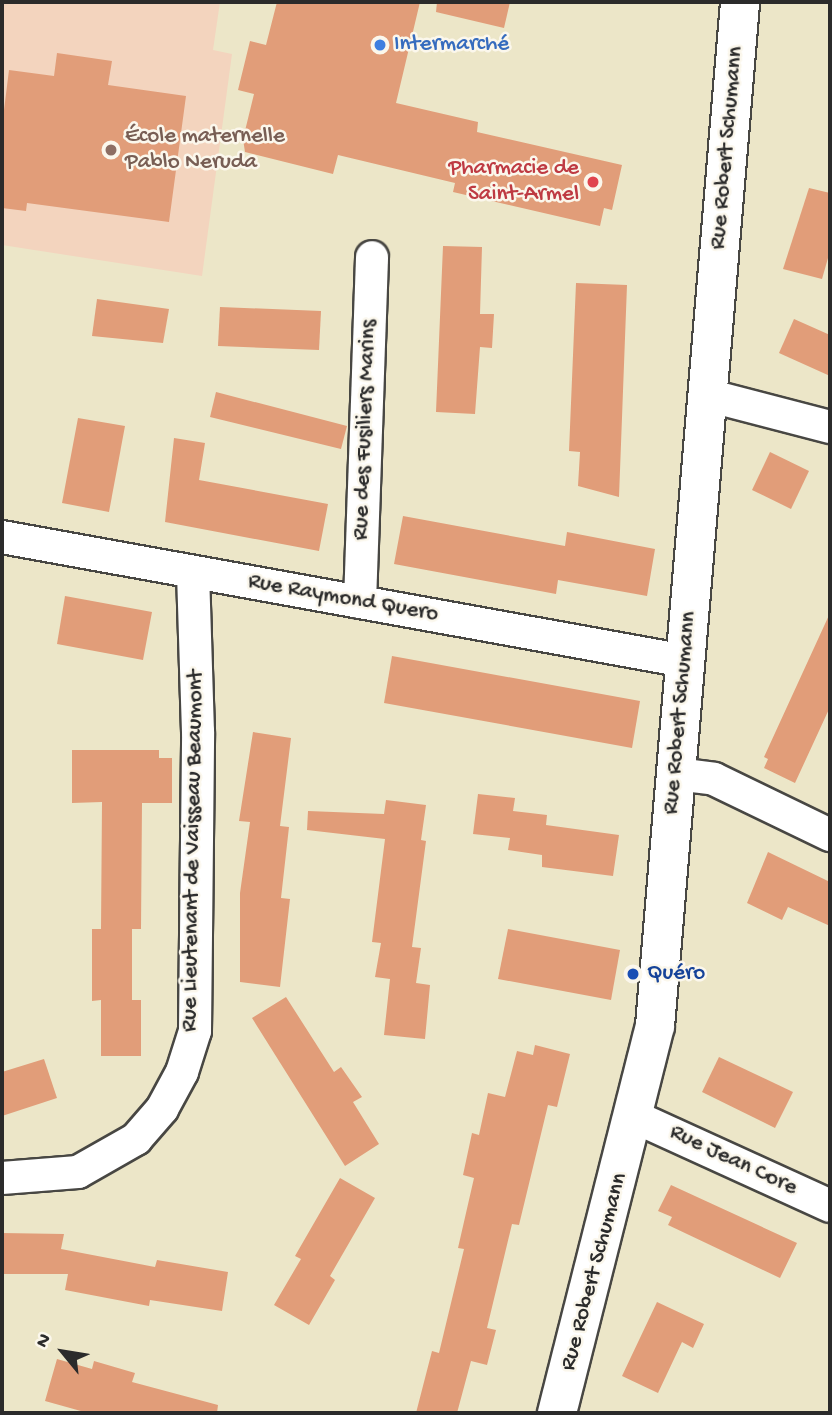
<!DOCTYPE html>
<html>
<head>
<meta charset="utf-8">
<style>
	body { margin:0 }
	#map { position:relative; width:832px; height:1415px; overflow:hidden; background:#ece6c8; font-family:"Gochi Hand",sans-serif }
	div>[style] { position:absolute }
	.built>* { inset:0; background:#f3d4be }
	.building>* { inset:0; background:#e19d79 }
	.roads { filter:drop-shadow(2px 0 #484743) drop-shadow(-2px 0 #484743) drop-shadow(0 2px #484743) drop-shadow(0 -2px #484743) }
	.minor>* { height:32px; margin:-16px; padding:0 16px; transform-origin:16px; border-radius:16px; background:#fff }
	.tertiary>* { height:38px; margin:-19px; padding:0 19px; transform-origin:19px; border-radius:19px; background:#fff }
	.dots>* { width:19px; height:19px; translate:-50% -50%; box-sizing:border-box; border:4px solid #fbf7ec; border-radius:50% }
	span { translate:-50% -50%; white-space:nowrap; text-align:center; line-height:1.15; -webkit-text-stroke:5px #fbf7ec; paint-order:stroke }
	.shop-label { font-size:23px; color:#366cbe }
	.left { translate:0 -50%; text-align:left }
	.education-label { font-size:23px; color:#785e54 }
	.street-label { font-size:23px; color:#2b2b2b }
	.health-label { font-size:23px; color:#be3a42 }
	.right { translate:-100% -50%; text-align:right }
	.transit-label { font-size:23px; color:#164399 }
	.frame { position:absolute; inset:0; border:4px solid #2b2b2b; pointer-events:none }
	.north { position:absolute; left:28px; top:1317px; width:70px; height:70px; -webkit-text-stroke:5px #fbf7ec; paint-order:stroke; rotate:300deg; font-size:19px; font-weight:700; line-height:28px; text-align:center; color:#2b2b2b }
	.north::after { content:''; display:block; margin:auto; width:24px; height:32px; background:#2b2b2b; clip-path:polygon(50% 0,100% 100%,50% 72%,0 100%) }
</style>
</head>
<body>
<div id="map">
	<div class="built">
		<i style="clip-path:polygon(2px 2px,220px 2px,213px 50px,232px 54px,202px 276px,2px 245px)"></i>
	</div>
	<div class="building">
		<i style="clip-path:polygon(277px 2px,420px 2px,396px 103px,478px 122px,477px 132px,622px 165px,612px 210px,604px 208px,600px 226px,453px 192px,455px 183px,338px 155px,333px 174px,245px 152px,243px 139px,254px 94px,238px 90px,250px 41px,266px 45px)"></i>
		<i style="clip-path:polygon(437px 2px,510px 2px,504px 28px,436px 12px)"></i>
		<i style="clip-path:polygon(57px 53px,112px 61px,108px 85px,186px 96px,169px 222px,27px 203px,26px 211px,2px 208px,2px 126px,9px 70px,54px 76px)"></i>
		<i style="clip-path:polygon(809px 188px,830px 193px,830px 251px,822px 279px,783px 269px)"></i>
		<i style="clip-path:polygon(443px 246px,482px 247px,480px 314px,494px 314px,492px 348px,480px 347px,475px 414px,436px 412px)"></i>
		<i style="clip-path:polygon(576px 283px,627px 285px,619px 497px,578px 486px,580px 452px,569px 451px)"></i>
		<i style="clip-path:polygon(97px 299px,169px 309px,163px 343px,92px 336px)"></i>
		<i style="clip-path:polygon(220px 307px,321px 311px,319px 350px,218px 346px)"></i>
		<i style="clip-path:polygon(794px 319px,830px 335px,830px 376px,779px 353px)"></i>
		<i style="clip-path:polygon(216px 392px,347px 426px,341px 449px,210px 417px)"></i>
		<i style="clip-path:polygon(78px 418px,125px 426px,109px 512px,62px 503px)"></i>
		<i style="clip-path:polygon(174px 438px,205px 443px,199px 480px,328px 504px,319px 551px,165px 522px)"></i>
		<i style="clip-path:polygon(770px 452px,809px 471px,791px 509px,752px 490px)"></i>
		<i style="clip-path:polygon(403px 516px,565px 546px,567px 532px,655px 549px,647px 596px,558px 580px,556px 594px,394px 564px)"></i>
		<i style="clip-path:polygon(65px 596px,152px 612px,143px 660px,57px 644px)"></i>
		<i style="clip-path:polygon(830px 613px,830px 707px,795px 783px,764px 768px,768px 759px,764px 757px)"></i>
		<i style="clip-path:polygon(392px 656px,640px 701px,632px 748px,384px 703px)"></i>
		<i style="clip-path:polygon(253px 732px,291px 738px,280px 826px,289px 827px,281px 898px,290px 899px,280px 987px,240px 982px,240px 893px,250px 822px,239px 821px)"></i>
		<i style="clip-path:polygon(72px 750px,159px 750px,159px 758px,172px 758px,172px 803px,142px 803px,141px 929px,132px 929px,132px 1000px,141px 1000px,141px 1056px,101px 1056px,101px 1000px,92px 1001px,92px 929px,101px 929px,102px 802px,72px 803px)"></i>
		<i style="clip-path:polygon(478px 794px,515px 798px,513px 811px,547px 815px,546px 825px,619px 835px,613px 876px,542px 867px,542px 855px,508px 850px,510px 838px,473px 834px)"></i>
		<i style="clip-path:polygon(386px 800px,426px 805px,421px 840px,426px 841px,412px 947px,421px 948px,416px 983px,430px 985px,425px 1039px,384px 1035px,390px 979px,375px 977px,381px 943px,372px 942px,385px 839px,307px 830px,308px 811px,384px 814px)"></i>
		<i style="clip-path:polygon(768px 852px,830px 882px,830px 926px,788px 907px,782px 920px,747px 903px)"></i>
		<i style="clip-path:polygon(508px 929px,620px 950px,611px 1000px,498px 979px)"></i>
		<i style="clip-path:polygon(286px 997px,334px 1072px,341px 1067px,362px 1097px,353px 1102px,379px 1144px,345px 1166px,252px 1018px)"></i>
		<i style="clip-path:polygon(535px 1045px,570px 1054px,557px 1107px,548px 1105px,519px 1225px,512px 1224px,487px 1328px,496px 1330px,487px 1365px,471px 1361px,457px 1413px,416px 1413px,432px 1351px,439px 1353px,464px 1249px,458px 1248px,474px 1178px,463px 1175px,472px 1133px,479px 1135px,488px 1093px,505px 1097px,517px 1051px,533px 1055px)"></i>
		<i style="clip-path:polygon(719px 1057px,793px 1092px,775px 1128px,702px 1092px)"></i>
		<i style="clip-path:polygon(44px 1059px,57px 1098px,2px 1116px,2px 1072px)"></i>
		<i style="clip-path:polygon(340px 1178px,375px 1198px,330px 1276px,335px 1280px,309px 1325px,274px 1305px,301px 1259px,295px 1256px)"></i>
		<i style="clip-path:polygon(671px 1185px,797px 1243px,780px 1278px,668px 1225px,672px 1217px,658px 1211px)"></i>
		<i style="clip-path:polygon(2px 1233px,64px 1234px,61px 1249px,155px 1267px,157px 1260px,228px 1272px,222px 1311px,150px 1300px,149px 1306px,65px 1290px,68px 1274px,2px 1274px)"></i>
		<i style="clip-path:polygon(657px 1302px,704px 1324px,693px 1348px,682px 1342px,658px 1393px,622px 1376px)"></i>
		<i style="clip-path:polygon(57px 1359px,92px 1369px,94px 1361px,135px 1373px,132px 1382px,218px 1405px,217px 1413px,88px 1413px,45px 1401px)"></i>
	</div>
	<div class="roads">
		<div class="minor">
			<i style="left:707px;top:395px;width:127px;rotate:14.6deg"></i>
			<i style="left:2px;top:537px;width:694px;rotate:10.29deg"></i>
			<i style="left:360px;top:602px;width:345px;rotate:-88deg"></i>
			<i style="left:676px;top:774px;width:38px;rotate:7deg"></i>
			<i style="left:714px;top:779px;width:129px;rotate:25.8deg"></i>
			<i style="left:635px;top:1117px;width:214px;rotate:24.5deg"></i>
			<i style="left:2px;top:1178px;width:76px;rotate:-4.5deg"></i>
			<i style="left:78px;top:1172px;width:67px;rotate:-29.6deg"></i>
			<i style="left:136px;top:1139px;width:40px;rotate:-49deg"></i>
			<i style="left:162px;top:1109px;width:42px;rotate:-61.6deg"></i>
			<i style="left:182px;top:1072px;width:43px;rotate:-72.4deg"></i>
			<i style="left:195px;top:1031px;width:299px;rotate:-89.4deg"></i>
			<i style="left:198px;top:732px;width:160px;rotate:-91.8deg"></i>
		</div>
		<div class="tertiary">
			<i style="left:557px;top:1413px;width:399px;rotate:-75.8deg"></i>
			<i style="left:655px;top:1026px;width:1028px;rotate:-85.25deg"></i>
		</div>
	</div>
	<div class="dots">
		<i style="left:380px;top:45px;background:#3f7fe0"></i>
		<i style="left:111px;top:150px;background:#8d6e63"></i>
		<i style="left:593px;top:182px;background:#e0444e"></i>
		<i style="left:633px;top:974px;background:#1a4fb4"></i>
	</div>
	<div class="shop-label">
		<span class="left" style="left:394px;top:45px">Intermarché</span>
	</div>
	<div class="education-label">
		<span class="left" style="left:125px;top:150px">École maternelle<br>Pablo Neruda</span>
	</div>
	<div class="street-label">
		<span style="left:728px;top:148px;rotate:-85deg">Rue Robert Schumann</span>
		<span style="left:366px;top:430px;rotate:-88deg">Rue des Fusiliers Marins</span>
		<span style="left:343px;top:599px;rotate:10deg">Rue Raymond Quero</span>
		<span style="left:681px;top:713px;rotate:-85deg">Rue Robert Schumann</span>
		<span style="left:194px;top:851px;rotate:-89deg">Rue Lieutenant de Vaisseau Beaumont</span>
		<span style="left:733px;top:1161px;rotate:25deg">Rue Jean Core</span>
		<span style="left:595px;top:1272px;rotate:-75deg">Rue Robert Schumann</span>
	</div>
	<div class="health-label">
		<span class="right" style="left:579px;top:182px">Pharmacie de<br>Saint-Armel</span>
	</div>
	<div class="transit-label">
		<span class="left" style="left:647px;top:974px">Quéro</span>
	</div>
	<div class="frame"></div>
	<div class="north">N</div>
</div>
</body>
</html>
